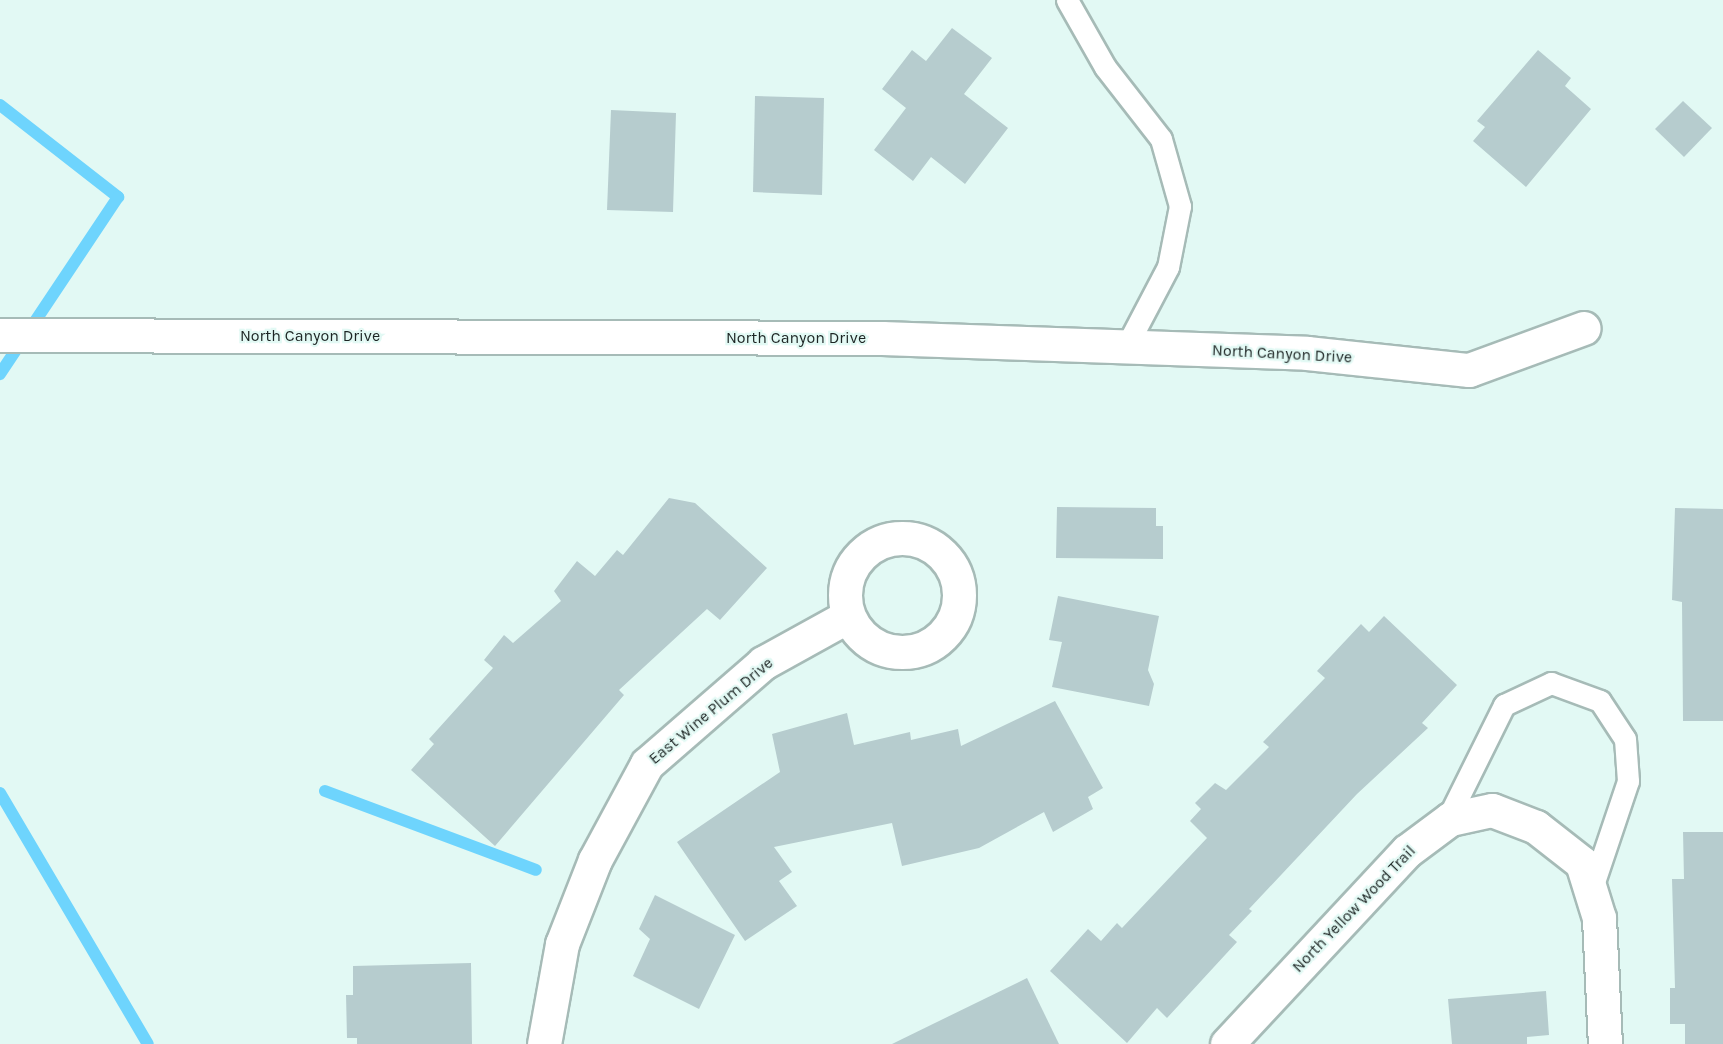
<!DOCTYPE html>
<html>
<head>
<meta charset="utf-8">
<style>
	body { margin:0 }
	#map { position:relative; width:1723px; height:1044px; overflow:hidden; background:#e2f9f4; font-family:Karla,sans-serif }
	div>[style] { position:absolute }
	.stream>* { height:12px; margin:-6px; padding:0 6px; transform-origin:6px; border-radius:6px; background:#6ed4fd }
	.building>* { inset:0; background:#b6ccce }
	.roads { filter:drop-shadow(2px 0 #a6bbb7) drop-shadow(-2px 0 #a6bbb7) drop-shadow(0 2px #a6bbb7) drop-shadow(0 -2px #a6bbb7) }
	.lane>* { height:21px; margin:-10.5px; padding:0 10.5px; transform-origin:10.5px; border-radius:10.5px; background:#fff }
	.street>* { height:33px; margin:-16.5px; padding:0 16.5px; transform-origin:16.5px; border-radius:16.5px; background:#fff }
	.street>.ring { margin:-16.5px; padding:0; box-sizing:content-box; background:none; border:33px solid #fff; border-radius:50% }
	span { translate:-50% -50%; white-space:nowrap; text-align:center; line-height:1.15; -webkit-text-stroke:4.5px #e2f9f4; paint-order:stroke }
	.street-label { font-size:16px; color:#1d2524 }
</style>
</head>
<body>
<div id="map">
	<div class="stream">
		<i style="left:0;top:105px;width:150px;rotate:37.9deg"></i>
		<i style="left:118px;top:197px;width:213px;rotate:123.7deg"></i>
		<i style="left:325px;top:791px;width:225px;rotate:20.5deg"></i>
		<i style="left:0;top:793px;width:291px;rotate:59.5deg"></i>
	</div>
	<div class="building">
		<i style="clip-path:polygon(952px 28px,992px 58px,964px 94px,1008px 128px,965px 184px,931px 157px,913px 181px,874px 150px,906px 108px,882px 89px,912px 50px,926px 61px)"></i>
		<i style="clip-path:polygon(1538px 50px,1571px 78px,1565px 86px,1591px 109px,1526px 187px,1473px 141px,1485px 127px,1477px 121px)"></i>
		<i style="clip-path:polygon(755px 96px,824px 98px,822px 195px,753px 192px)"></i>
		<i style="clip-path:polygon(1683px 101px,1712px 128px,1684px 157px,1655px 129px)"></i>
		<i style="clip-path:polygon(611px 110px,676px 113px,673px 212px,607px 210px)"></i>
		<i style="clip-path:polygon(669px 498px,695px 503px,767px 568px,720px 620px,707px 609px,619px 690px,624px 695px,495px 846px,411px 770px,434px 744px,429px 739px,493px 668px,484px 660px,504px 635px,513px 643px,561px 601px,554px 591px,577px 561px,595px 576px,617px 550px,623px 555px)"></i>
		<i style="clip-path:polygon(1057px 507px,1156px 508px,1156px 526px,1163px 526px,1163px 559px,1056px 558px)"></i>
		<i style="clip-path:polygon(1675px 508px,1723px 509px,1723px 721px,1683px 721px,1682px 602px,1672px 600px)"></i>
		<i style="clip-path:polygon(1058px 596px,1159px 616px,1148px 670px,1154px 684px,1149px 706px,1052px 687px,1062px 642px,1049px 640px)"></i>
		<i style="clip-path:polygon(1384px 616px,1457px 685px,1422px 723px,1428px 728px,1357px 794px,1249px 909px,1252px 911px,1229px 935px,1237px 942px,1167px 1018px,1157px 1008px,1127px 1043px,1050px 971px,1088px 929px,1101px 941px,1117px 923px,1122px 928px,1207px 838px,1190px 821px,1201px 809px,1195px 803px,1215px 783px,1226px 790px,1269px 747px,1263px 742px,1325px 678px,1317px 671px,1361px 624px,1369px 632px)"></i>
		<i style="clip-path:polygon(1055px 701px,1103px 788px,1088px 797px,1093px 809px,1053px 832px,1044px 812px,979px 848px,902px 866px,892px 823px,774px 847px,792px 872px,779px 881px,797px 906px,745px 941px,677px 842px,780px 772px,772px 734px,847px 713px,854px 745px,910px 732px,911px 740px,958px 729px,961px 746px)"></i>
		<i style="clip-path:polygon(1683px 832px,1723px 832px,1723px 1044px,1685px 1044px,1685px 1024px,1670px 1024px,1670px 988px,1675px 988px,1672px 879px,1684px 879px)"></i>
		<i style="clip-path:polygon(655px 895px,735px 935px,699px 1009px,633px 976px,650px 939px,639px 929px)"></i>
		<i style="clip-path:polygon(471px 963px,472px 1044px,357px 1044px,357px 1038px,347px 1038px,346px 995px,353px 995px,353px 966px)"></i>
		<i style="clip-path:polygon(1027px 978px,1059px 1044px,892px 1044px)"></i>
		<i style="clip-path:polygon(1546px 991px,1549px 1035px,1527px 1037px,1527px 1044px,1452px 1044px,1448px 999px)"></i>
	</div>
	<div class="roads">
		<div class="lane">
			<i style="left:1067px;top:0;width:77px;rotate:60.4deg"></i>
			<i style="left:1105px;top:67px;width:91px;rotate:52.1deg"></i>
			<i style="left:1161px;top:139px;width:70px;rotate:74.2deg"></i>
			<i style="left:1180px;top:206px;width:62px;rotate:101.1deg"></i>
			<i style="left:1168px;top:267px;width:90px;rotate:117.7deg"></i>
			<i style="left:1446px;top:822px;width:131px;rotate:-63.6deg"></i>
			<i style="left:1504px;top:705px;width:52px;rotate:-25.1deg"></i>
			<i style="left:1551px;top:683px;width:52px;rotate:20.2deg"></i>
			<i style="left:1600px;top:701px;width:45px;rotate:56.7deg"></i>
			<i style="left:1625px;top:739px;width:42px;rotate:85.9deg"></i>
			<i style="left:1628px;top:781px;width:116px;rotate:108.6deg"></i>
		</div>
		<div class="street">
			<i style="left:0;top:335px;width:882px;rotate:0.19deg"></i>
			<i style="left:882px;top:338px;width:425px;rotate:2deg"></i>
			<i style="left:1307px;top:353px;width:163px;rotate:6deg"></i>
			<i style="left:1469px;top:370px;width:122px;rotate:-20.1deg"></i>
			<i class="ring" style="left:845px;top:538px;width:81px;height:81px"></i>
			<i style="left:544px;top:1044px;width:102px;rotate:-79.8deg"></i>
			<i style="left:562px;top:944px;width:90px;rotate:-68.6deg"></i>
			<i style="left:595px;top:860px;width:109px;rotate:-61.6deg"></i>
			<i style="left:647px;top:764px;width:154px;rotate:-41deg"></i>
			<i style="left:763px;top:663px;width:97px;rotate:-28.9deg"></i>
			<i style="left:1227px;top:1044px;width:264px;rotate:-47deg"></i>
			<i style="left:1407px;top:851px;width:54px;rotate:-36.7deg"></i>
			<i style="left:1450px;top:819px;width:43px;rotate:-12.1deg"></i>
			<i style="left:1492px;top:810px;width:47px;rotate:21.1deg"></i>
			<i style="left:1536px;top:827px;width:58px;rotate:38deg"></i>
			<i style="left:1582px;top:863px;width:58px;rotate:72.8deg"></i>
			<i style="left:1599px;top:918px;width:126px;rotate:87.3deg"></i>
		</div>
	</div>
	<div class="street-label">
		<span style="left:310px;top:336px">North Canyon Drive</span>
		<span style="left:796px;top:338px">North Canyon Drive</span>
		<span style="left:1282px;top:354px;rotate:3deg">North Canyon Drive</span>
		<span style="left:711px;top:711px;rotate:-40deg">East Wine Plum Drive</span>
		<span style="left:1354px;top:909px;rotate:-46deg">North Yellow Wood Trail</span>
	</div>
</div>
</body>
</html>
